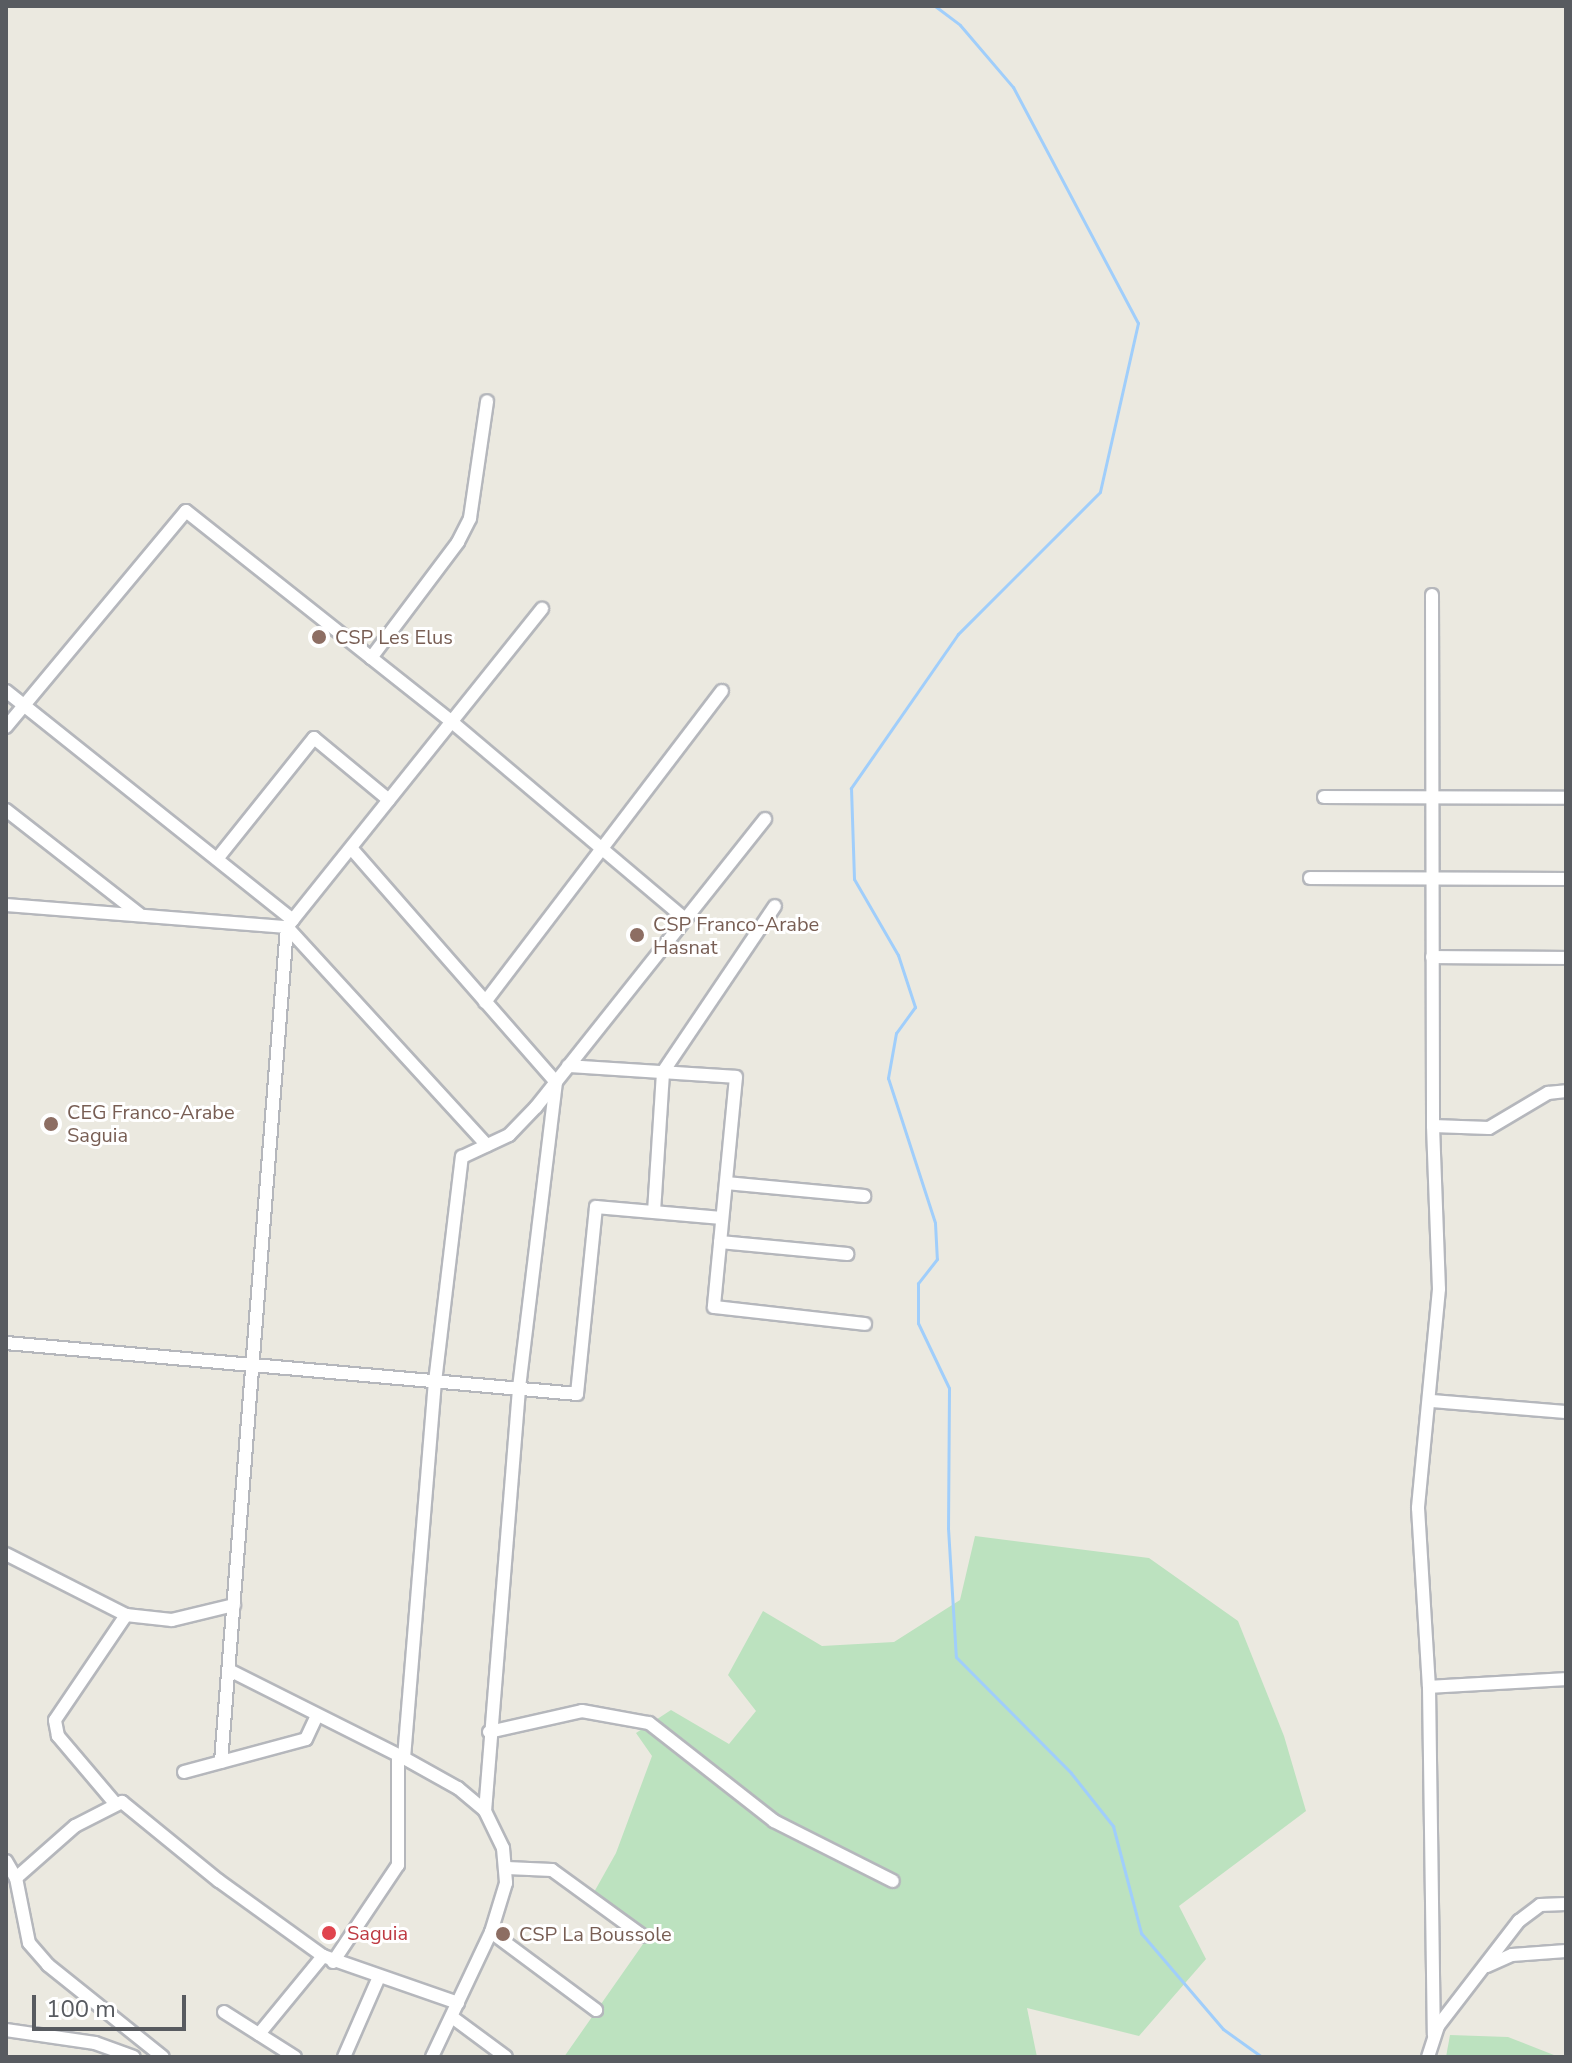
<!DOCTYPE html>
<html>
<head>
<meta charset="utf-8">
<style>
	body { margin:0 }
	#map { position:relative; width:1572px; height:2063px; overflow:hidden; background:#ebe9e0; font-family:"Nunito Sans",sans-serif }
	div>[style] { position:absolute }
	.green>* { inset:0; background:#bce2bf }
	.stream>* { height:3px; margin:-1.5px; padding:0 1.5px; transform-origin:1.5px; border-radius:1.5px; background:#a0cefb }
	.roads { filter:drop-shadow(2px 0 #b5b7bc) drop-shadow(-2px 0 #b5b7bc) drop-shadow(0 2px #b5b7bc) drop-shadow(0 -2px #b5b7bc) }
	.street>* { height:12px; margin:-6px; padding:0 6px; transform-origin:6px; border-radius:6px; background:#fff }
	.dots>* { width:22px; height:22px; translate:-50% -50%; box-sizing:border-box; border:4px solid #fff; border-radius:50% }
	span { translate:-50% -50%; white-space:nowrap; text-align:center; line-height:1.15; -webkit-text-stroke:6px #fff; paint-order:stroke }
	.education-label { font-size:20px; color:#785e54 }
	.left { translate:0 -50%; text-align:left }
	.health-label { font-size:20px; color:#be3a42 }
	.frame { position:absolute; inset:0; border:8px solid #585b60; pointer-events:none }
	.scale { position:absolute; left:32px; top:1995px; width:154px; height:36px; box-sizing:border-box; border:4px solid #585b60; border-top:0; padding-left:10px; font-size:24px; line-height:28px; white-space:nowrap; color:#585b60; -webkit-text-stroke:6px #fff; paint-order:stroke }
</style>
</head>
<body>
<div id="map">
	<div class="green">
		<i style="clip-path:polygon(975px 1536px,1149px 1558px,1238px 1621px,1284px 1736px,1306px 1811px,1179px 1906px,1206px 1959px,1139px 2036px,1027px 2008px,1037px 2057px,564px 2057px,650px 1934px,593px 1894px,616px 1853px,652px 1756px,636px 1733px,671px 1710px,729px 1744px,756px 1711px,728px 1675px,763px 1611px,822px 1646px,894px 1642px,960px 1600px)"></i>
		<i style="clip-path:polygon(1450px 2035px,1508px 2037px,1559px 2057px,1446px 2057px)"></i>
	</div>
	<div class="stream">
		<i style="left:935px;top:6px;width:31px;rotate:37deg"></i>
		<i style="left:960px;top:25px;width:82px;rotate:49.5deg"></i>
		<i style="left:1013px;top:87px;width:267px;rotate:62.1deg"></i>
		<i style="left:1138px;top:323px;width:173px;rotate:102.7deg"></i>
		<i style="left:1100px;top:492px;width:201px;rotate:135deg"></i>
		<i style="left:958px;top:634px;width:188px;rotate:124.8deg"></i>
		<i style="left:851px;top:788px;width:91px;rotate:88.1deg"></i>
		<i style="left:854px;top:879px;width:88px;rotate:59.9deg"></i>
		<i style="left:898px;top:955px;width:55px;rotate:71.9deg"></i>
		<i style="left:915px;top:1007px;width:32px;rotate:126deg"></i>
		<i style="left:896px;top:1033px;width:46px;rotate:100.1deg"></i>
		<i style="left:888px;top:1078px;width:152px;rotate:72deg"></i>
		<i style="left:935px;top:1223px;width:36px;rotate:87deg"></i>
		<i style="left:937px;top:1259px;width:31px;rotate:128deg"></i>
		<i style="left:918px;top:1283px;width:40px;rotate:90deg"></i>
		<i style="left:918px;top:1323px;width:72px;rotate:64.5deg"></i>
		<i style="left:949px;top:1388px;width:140px;rotate:90.4deg"></i>
		<i style="left:948px;top:1528px;width:129px;rotate:86.5deg"></i>
		<i style="left:956px;top:1657px;width:163px;rotate:45.2deg"></i>
		<i style="left:1071px;top:1773px;width:68px;rotate:51.6deg"></i>
		<i style="left:1113px;top:1826px;width:111px;rotate:75.3deg"></i>
		<i style="left:1141px;top:1933px;width:126px;rotate:49.5deg"></i>
		<i style="left:1223px;top:2029px;width:48px;rotate:35.7deg"></i>
	</div>
	<div class="roads">
		<div class="street">
			<i style="left:1432px;top:595px;width:531px;rotate:89.89deg"></i>
			<i style="left:1433px;top:1126px;width:163px;rotate:87.9deg"></i>
			<i style="left:1439px;top:1289px;width:220px;rotate:95.5deg"></i>
			<i style="left:1418px;top:1508px;width:179px;rotate:86.5deg"></i>
			<i style="left:1429px;top:1687px;width:348px;rotate:89.2deg"></i>
			<i style="left:371px;top:658px;width:145px;rotate:-53.1deg"></i>
			<i style="left:458px;top:542px;width:27px;rotate:-63deg"></i>
			<i style="left:470px;top:518px;width:118px;rotate:-81.7deg"></i>
			<i style="left:6px;top:691px;width:367px;rotate:38.6deg"></i>
			<i style="left:6px;top:727px;width:281px;rotate:-50.2deg"></i>
			<i style="left:186px;top:511px;width:340px;rotate:38.4deg"></i>
			<i style="left:452px;top:722px;width:305px;rotate:40.2deg"></i>
			<i style="left:1324px;top:797px;width:242px;rotate:0.2deg"></i>
			<i style="left:6px;top:810px;width:169px;rotate:38deg"></i>
			<i style="left:351px;top:848px;width:311px;rotate:48.8deg"></i>
			<i style="left:556px;top:1082px;width:309px;rotate:96.9deg"></i>
			<i style="left:519px;top:1389px;width:423px;rotate:94.6deg"></i>
			<i style="left:217px;top:859px;width:155px;rotate:-51.3deg"></i>
			<i style="left:314px;top:738px;width:97px;rotate:39.6deg"></i>
			<i style="left:1310px;top:878px;width:256px;rotate:0.2deg"></i>
			<i style="left:6px;top:905px;width:282px;rotate:4.5deg"></i>
			<i style="left:287px;top:927px;width:296px;rotate:47.5deg"></i>
			<i style="left:1432px;top:957px;width:134px;rotate:0.4deg"></i>
			<i style="left:485px;top:1002px;width:391px;rotate:-52.7deg"></i>
			<i style="left:568px;top:1066px;width:168px;rotate:3.7deg"></i>
			<i style="left:736px;top:1077px;width:231px;rotate:95.5deg"></i>
			<i style="left:714px;top:1307px;width:152px;rotate:6.4deg"></i>
			<i style="left:1433px;top:1126px;width:56px;rotate:2deg"></i>
			<i style="left:1489px;top:1128px;width:69px;rotate:-30.7deg"></i>
			<i style="left:1548px;top:1093px;width:18px;rotate:-6deg"></i>
			<i style="left:726px;top:1183px;width:139px;rotate:5.4deg"></i>
			<i style="left:654px;top:1212px;width:140px;rotate:-86.3deg"></i>
			<i style="left:663px;top:1072px;width:200px;rotate:-56deg"></i>
			<i style="left:720px;top:1242px;width:128px;rotate:5.4deg"></i>
			<i style="left:6px;top:1343px;width:573px;rotate:5.1deg"></i>
			<i style="left:577px;top:1394px;width:188px;rotate:-84.2deg"></i>
			<i style="left:596px;top:1207px;width:126px;rotate:5deg"></i>
			<i style="left:1432px;top:1401px;width:134px;rotate:4.7deg"></i>
			<i style="left:6px;top:1554px;width:135px;rotate:26.9deg"></i>
			<i style="left:231px;top:1671px;width:194px;rotate:26.7deg"></i>
			<i style="left:404px;top:1758px;width:62px;rotate:29.1deg"></i>
			<i style="left:458px;top:1788px;width:35px;rotate:40deg"></i>
			<i style="left:485px;top:1811px;width:41px;rotate:64.1deg"></i>
			<i style="left:503px;top:1848px;width:35px;rotate:85deg"></i>
			<i style="left:506px;top:1883px;width:51px;rotate:107deg"></i>
			<i style="left:491px;top:1932px;width:138px;rotate:115.3deg"></i>
			<i style="left:1429px;top:1687px;width:137px;rotate:-3.3deg"></i>
			<i style="left:489px;top:1732px;width:95px;rotate:-12.7deg"></i>
			<i style="left:582px;top:1711px;width:68px;rotate:10.2deg"></i>
			<i style="left:649px;top:1723px;width:159px;rotate:38.1deg"></i>
			<i style="left:774px;top:1821px;width:133px;rotate:26.8deg"></i>
			<i style="left:404px;top:1758px;width:377px;rotate:-85.3deg"></i>
			<i style="left:435px;top:1382px;width:227px;rotate:-83.2deg"></i>
			<i style="left:462px;top:1157px;width:52px;rotate:-25.1deg"></i>
			<i style="left:509px;top:1135px;width:39px;rotate:-46deg"></i>
			<i style="left:536px;top:1107px;width:368px;rotate:-51.5deg"></i>
			<i style="left:221px;top:1762px;width:838px;rotate:-85.48deg"></i>
			<i style="left:287px;top:927px;width:408px;rotate:-51.3deg"></i>
			<i style="left:184px;top:1772px;width:126px;rotate:-15.1deg"></i>
			<i style="left:306px;top:1739px;width:26px;rotate:-65deg"></i>
			<i style="left:114px;top:1802px;width:87px;rotate:-130.3deg"></i>
			<i style="left:58px;top:1736px;width:16px;rotate:-101deg"></i>
			<i style="left:55px;top:1720px;width:127px;rotate:-55.9deg"></i>
			<i style="left:126px;top:1615px;width:46px;rotate:6.2deg"></i>
			<i style="left:172px;top:1620px;width:64px;rotate:-13.6deg"></i>
			<i style="left:6px;top:1861px;width:20px;rotate:60deg"></i>
			<i style="left:16px;top:1878px;width:79px;rotate:-41.4deg"></i>
			<i style="left:75px;top:1826px;width:53px;rotate:-27.1deg"></i>
			<i style="left:122px;top:1802px;width:125px;rotate:39.2deg"></i>
			<i style="left:219px;top:1881px;width:128px;rotate:35.8deg"></i>
			<i style="left:323px;top:1956px;width:143px;rotate:19.2deg"></i>
			<i style="left:507px;top:1868px;width:45px;rotate:2.5deg"></i>
			<i style="left:552px;top:1870px;width:112px;rotate:36deg"></i>
			<i style="left:16px;top:1878px;width:66px;rotate:78.7deg"></i>
			<i style="left:29px;top:1943px;width:29px;rotate:49deg"></i>
			<i style="left:48px;top:1965px;width:147px;rotate:38.7deg"></i>
			<i style="left:491px;top:1932px;width:131px;rotate:36.6deg"></i>
			<i style="left:333px;top:1962px;width:117px;rotate:-56.2deg"></i>
			<i style="left:398px;top:1865px;width:110px;rotate:-90deg"></i>
			<i style="left:1487px;top:1966px;width:27px;rotate:-24deg"></i>
			<i style="left:1512px;top:1955px;width:54px;rotate:-4.2deg"></i>
			<i style="left:224px;top:2012px;width:84px;rotate:32.4deg"></i>
			<i style="left:452px;top:2017px;width:67px;rotate:36.5deg"></i>
			<i style="left:6px;top:2030px;width:90px;rotate:8.3deg"></i>
			<i style="left:95px;top:2043px;width:41px;rotate:19.7deg"></i>
			<i style="left:259px;top:2034px;width:101px;rotate:-50.6deg"></i>
			<i style="left:344px;top:2057px;width:87px;rotate:-66.4deg"></i>
			<i style="left:1428px;top:2057px;width:33px;rotate:-72deg"></i>
			<i style="left:1438px;top:2026px;width:133px;rotate:-52.4deg"></i>
			<i style="left:1519px;top:1921px;width:26px;rotate:-37deg"></i>
			<i style="left:1540px;top:1905px;width:26px;rotate:-2deg"></i>
		</div>
	</div>
	<div class="dots">
		<i style="left:319px;top:637px;background:#8d6e63"></i>
		<i style="left:637px;top:935px;background:#8d6e63"></i>
		<i style="left:51px;top:1124px;background:#8d6e63"></i>
		<i style="left:329px;top:1933px;background:#e0444e"></i>
		<i style="left:503px;top:1934px;background:#8d6e63"></i>
	</div>
	<div class="education-label">
		<span class="left" style="left:335px;top:637px">CSP Les Elus</span>
		<span class="left" style="left:653px;top:936px">CSP Franco-Arabe<br>Hasnat</span>
		<span class="left" style="left:67px;top:1124px">CEG Franco-Arabe<br>Saguia</span>
		<span class="left" style="left:519px;top:1934px">CSP La Boussole</span>
	</div>
	<div class="health-label">
		<span class="left" style="left:347px;top:1933px">Saguia</span>
	</div>
	<div class="frame"></div>
	<div class="scale">100 m</div>
</div>
</body>
</html>
